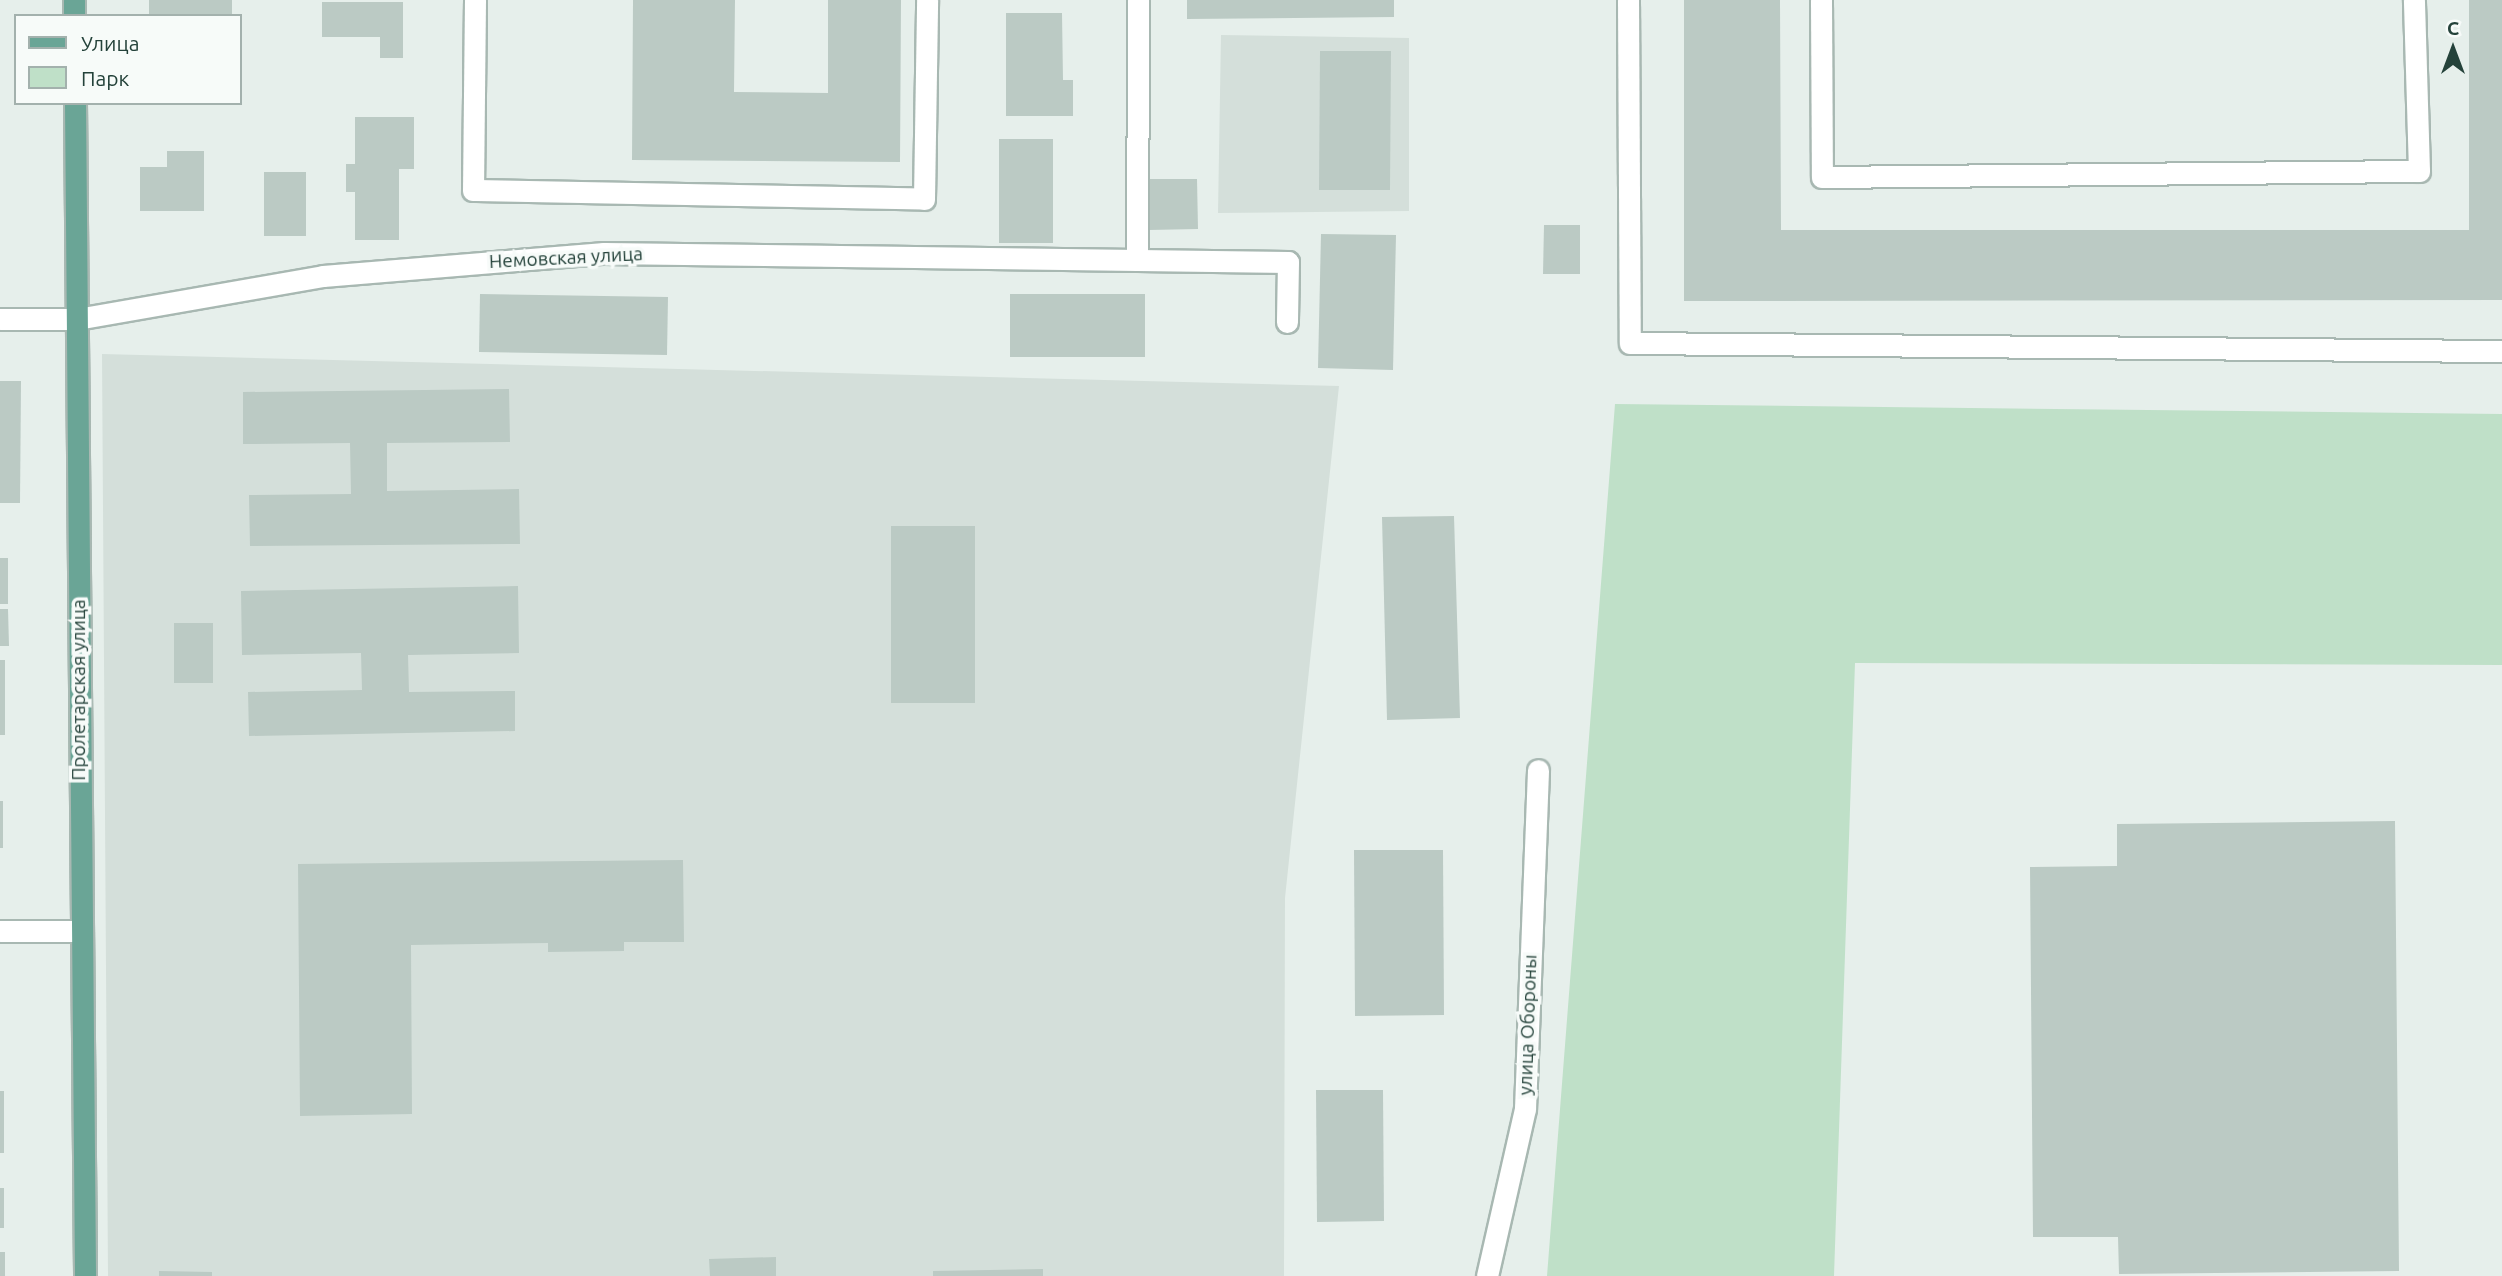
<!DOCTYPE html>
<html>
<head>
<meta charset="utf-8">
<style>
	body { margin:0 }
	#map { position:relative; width:2502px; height:1276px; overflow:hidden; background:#e6efeb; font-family:Ubuntu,sans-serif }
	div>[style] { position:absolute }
	.built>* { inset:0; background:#d4dfda }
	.green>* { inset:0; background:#bfe0c8 }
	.building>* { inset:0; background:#bbcac4 }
	.roads { filter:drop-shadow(2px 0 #a8b8b2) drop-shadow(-2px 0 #a8b8b2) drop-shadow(0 2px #a8b8b2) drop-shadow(0 -2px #a8b8b2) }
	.minor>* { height:21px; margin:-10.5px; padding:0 10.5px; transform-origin:10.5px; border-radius:10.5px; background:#fff }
	.major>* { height:21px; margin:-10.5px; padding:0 10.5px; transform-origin:10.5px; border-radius:10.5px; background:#6aa596 }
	span { translate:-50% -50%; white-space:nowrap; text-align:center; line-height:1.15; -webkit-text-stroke:7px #f7fbf9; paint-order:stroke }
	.street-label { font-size:19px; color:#24423a }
	.legend { position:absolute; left:14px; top:14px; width:228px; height:91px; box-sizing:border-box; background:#f7fbf9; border:2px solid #a3b1ad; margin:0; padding:9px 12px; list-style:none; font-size:21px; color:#24423a }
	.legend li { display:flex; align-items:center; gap:14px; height:35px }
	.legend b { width:35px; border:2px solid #a3b1ad }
	.north { position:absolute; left:2418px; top:14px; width:70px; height:70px; -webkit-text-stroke:5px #f7fbf9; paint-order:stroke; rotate:0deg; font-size:19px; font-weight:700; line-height:28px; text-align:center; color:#24423a }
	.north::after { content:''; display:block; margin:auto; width:24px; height:32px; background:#24423a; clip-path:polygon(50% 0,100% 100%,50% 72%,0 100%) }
</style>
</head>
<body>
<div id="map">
	<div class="built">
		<i style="clip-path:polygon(1221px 35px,1409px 38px,1409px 211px,1218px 213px)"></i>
		<i style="clip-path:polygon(102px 354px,1339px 386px,1285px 898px,1284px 1276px,108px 1276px)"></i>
	</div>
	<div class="green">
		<i style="clip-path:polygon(1615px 404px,2502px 414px,2502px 665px,1855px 663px,1834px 1276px,1547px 1276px)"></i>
	</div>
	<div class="building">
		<i style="clip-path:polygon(149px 0,232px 0,232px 16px,149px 16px)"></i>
		<i style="clip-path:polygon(633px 0,735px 0,734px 92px,828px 93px,828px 0,901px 0,900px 162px,632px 160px)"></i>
		<i style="clip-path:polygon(1187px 0,1394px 0,1394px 17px,1187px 19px)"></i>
		<i style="clip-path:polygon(1684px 0,1780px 0,1781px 230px,2469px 230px,2469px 0,2502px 0,2502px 300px,1684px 301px)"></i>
		<i style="clip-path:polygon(322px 2px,403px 2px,403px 58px,380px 58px,380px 37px,322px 37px)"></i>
		<i style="clip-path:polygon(1006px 13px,1062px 13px,1063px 80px,1073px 80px,1073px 116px,1006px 116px)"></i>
		<i style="clip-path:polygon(1320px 51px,1391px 51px,1390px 190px,1319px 190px)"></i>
		<i style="clip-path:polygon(355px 117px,414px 117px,414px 169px,399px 169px,399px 240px,355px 240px,355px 192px,346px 192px,346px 164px,355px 164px)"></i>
		<i style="clip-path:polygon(999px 139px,1053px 139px,1053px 243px,999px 243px)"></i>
		<i style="clip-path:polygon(167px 151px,204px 151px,204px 211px,140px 211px,140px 167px,167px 167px)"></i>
		<i style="clip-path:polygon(264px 172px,306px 172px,306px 236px,264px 236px)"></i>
		<i style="clip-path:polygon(1148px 179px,1197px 179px,1198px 229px,1149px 230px)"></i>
		<i style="clip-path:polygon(1544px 225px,1580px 225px,1580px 274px,1543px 274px)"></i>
		<i style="clip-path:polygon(1321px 234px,1396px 235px,1393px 370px,1318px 368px)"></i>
		<i style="clip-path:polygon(480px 294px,668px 297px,667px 355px,479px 352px)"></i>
		<i style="clip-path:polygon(1010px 294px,1145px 294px,1145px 357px,1010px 357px)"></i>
		<i style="clip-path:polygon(0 381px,21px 381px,20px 503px,0 503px)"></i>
		<i style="clip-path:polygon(509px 389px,510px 442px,387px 443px,387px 491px,519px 489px,520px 544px,250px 546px,249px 495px,351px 494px,350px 443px,243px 444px,243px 392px)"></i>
		<i style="clip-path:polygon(1454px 516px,1460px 718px,1387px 720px,1382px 517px)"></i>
		<i style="clip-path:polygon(891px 526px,975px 526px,975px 703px,891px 703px)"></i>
		<i style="clip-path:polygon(0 558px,8px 558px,8px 604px,0 604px)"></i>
		<i style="clip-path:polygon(518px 586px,519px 653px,408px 655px,409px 692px,515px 691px,515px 731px,249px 736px,248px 692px,362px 690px,361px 653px,242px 655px,241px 591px)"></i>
		<i style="clip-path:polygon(0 609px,8px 609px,9px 646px,0 646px)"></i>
		<i style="clip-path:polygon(174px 623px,213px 623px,213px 683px,174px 683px)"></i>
		<i style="clip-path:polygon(0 660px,5px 660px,5px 735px,0 735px)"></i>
		<i style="clip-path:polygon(0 801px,3px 801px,3px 848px,0 848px)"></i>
		<i style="clip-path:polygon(2395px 821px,2399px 1271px,2119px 1274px,2118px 1237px,2033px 1237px,2030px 867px,2117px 866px,2117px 824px)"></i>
		<i style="clip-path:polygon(1354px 850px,1443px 850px,1444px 1015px,1355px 1016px)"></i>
		<i style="clip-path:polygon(683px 860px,684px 942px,624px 942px,624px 951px,548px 952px,548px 943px,411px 945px,412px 1114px,300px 1116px,298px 864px)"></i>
		<i style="clip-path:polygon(1316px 1090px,1383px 1090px,1384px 1221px,1317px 1222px)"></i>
		<i style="clip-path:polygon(0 1091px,4px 1091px,4px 1153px,0 1153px)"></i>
		<i style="clip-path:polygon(0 1188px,4px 1188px,4px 1228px,0 1228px)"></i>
		<i style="clip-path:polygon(0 1252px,5px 1252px,5px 1276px,0 1276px)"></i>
		<i style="clip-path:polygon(776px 1257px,776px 1276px,710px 1276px,709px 1259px)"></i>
		<i style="clip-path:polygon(1043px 1269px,1043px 1276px,933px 1276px,933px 1271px)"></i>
		<i style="clip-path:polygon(159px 1271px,212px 1272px,212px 1276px,159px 1276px)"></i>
	</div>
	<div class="roads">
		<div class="minor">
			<i style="left:475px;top:0;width:190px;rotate:90.6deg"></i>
			<i style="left:473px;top:190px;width:451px;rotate:1.1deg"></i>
			<i style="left:924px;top:199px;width:199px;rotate:-89.1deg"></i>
			<i style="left:1138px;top:0;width:260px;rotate:90.2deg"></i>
			<i style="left:1137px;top:260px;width:151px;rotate:0.8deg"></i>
			<i style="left:1288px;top:262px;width:60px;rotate:91deg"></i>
			<i style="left:1628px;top:0;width:343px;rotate:89.7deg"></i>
			<i style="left:1630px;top:343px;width:872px;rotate:0.53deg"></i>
			<i style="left:1821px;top:0;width:177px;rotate:89.7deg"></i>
			<i style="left:1822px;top:177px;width:597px;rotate:-0.58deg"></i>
			<i style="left:2419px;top:171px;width:171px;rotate:-91.7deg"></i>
			<i style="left:0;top:319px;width:77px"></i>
			<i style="left:77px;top:319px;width:250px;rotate:-9.9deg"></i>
			<i style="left:323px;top:276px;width:282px;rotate:-4.7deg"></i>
			<i style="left:604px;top:253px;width:533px;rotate:0.75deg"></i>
			<i style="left:0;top:931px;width:81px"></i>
			<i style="left:1487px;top:1276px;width:171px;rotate:-77.2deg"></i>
			<i style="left:1525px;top:1109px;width:339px;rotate:-87.8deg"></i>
		</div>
		<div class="major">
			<i style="left:74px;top:0;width:16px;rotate:90deg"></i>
			<i style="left:75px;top:103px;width:1173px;rotate:89.51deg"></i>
		</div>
	</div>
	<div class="street-label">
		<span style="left:566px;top:258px;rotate:-3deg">Немовская улица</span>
		<span style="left:79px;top:690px;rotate:-90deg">Пролетарская улица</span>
		<span style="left:1528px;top:1025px;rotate:-88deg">улица Обороны</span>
	</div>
	<ul class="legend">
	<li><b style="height:9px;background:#6aa596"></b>Улица</li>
	<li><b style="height:19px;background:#bfe0c8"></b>Парк</li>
	</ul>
	<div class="north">С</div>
</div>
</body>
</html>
